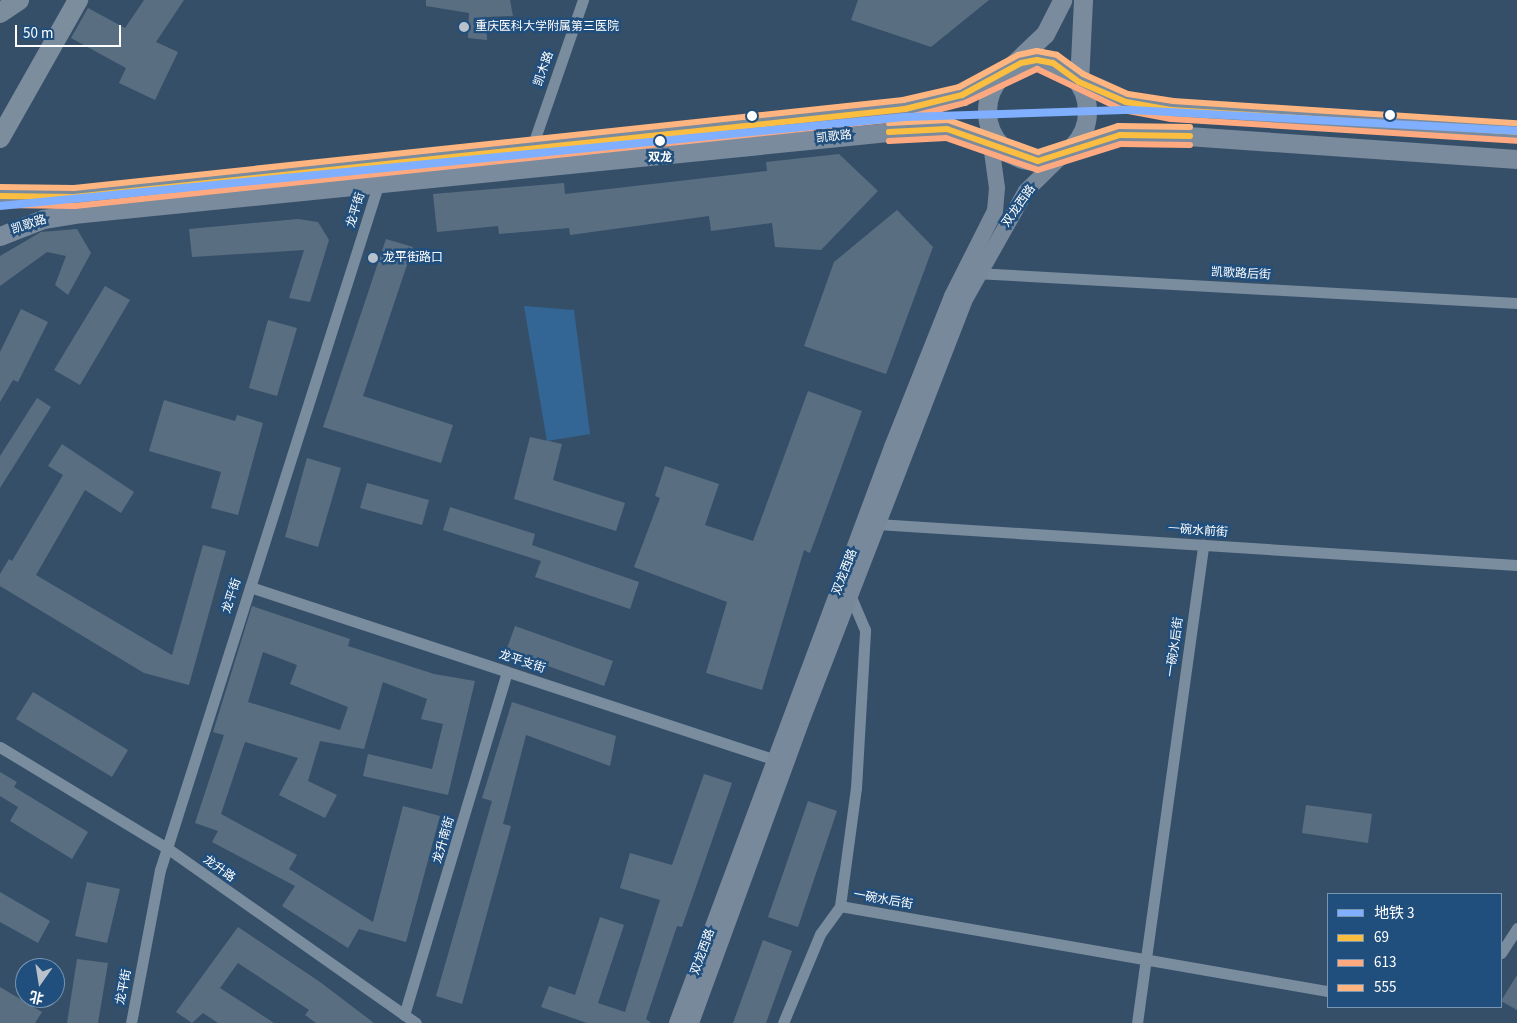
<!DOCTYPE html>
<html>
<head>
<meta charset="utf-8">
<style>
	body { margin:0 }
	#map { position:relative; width:1517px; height:1023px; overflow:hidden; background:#364f68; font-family:"Source Sans 3","Noto Sans SC",sans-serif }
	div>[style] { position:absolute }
	.green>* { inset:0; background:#336695 }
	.building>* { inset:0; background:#5a6e81 }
	.minor>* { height:11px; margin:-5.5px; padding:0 5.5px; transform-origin:5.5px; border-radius:5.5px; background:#7a8d9f }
	.secondary>* { height:16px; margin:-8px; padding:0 8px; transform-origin:8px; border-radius:8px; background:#77899b }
	.primary>* { height:19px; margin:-9.5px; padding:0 9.5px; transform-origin:9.5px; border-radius:9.5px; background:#7a8b9d }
	.primary>.ring { margin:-9.5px; padding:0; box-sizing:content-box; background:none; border:19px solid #7a8b9d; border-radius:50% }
	.trunk>* { height:20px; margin:-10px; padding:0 10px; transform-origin:10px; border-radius:10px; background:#7c8d9e }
	.bus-1>* { height:6px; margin:-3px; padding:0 3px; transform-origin:3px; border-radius:3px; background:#fbbe40 }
	.bus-2>* { height:6px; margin:-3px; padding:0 3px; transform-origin:3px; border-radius:3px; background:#ffa980 }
	.bus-3>* { height:6px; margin:-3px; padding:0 3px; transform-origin:3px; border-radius:3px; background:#ffb580 }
	.metro-1>* { height:8px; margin:-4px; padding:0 4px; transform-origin:4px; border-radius:4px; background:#80afff }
	.dots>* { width:14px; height:14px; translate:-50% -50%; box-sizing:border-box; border:2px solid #204f7e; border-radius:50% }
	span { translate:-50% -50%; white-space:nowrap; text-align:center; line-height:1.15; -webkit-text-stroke:5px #204f7e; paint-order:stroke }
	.poi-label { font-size:12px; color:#fff }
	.left { translate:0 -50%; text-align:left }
	.street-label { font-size:12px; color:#fff }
	.stop-label { font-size:12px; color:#fff; font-weight:700 }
	.legend { position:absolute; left:1327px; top:893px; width:175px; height:115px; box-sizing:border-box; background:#204f7e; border:1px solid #7995b2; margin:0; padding:6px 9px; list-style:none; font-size:15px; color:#fff }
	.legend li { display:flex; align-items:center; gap:10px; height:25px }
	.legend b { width:25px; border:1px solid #7995b2 }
	.north { position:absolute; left:15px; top:958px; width:50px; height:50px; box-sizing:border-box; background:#204f7e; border:1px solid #7995b2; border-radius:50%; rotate:193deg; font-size:14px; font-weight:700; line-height:20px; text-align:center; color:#fff }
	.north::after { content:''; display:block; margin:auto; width:18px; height:22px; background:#b9c1ca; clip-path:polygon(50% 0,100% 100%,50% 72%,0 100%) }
	.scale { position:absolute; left:15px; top:25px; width:106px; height:22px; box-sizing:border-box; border:2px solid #fff; border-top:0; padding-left:6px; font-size:15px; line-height:18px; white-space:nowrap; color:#fff; -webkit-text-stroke:4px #204f7e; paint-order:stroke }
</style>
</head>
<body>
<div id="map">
	<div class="green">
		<i style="clip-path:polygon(524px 306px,574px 310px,590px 434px,547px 441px)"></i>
	</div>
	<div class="building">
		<i style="clip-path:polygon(144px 0,184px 0,156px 42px,178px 52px,155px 100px,119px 83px,126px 68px,71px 38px,88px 8px,125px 28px)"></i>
		<i style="clip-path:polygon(426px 0,510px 0,513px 16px,486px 17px,487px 40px,468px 38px,469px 13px,426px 6px)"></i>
		<i style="clip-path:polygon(858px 0,989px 0,931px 47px,851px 20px)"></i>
		<i style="clip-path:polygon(839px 154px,878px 191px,821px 250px,775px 247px,772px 223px,711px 231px,709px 216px,570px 235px,569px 228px,499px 234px,498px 226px,437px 232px,433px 194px,564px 183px,565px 194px,767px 171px,766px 162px)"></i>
		<i style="clip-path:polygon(897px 210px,933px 247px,886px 374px,804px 346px,834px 262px)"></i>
		<i style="clip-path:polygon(298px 219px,318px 222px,329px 240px,310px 302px,289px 298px,304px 250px,192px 257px,189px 229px)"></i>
		<i style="clip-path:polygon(77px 229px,91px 253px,68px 295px,55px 285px,66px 256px,47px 252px,0 286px,0 256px,41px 232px)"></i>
		<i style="clip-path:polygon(386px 239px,413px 247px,363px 396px,453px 425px,441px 463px,323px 427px)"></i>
		<i style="clip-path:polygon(105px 286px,130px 300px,80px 385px,54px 370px)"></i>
		<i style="clip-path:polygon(21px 309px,48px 322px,18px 382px,13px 380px,0 402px,0 352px)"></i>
		<i style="clip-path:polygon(268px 320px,297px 328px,277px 396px,249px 388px)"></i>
		<i style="clip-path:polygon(808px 391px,862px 411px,810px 553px,804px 550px,762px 690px,706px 673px,727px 602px,634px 567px,660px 498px,655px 496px,665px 466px,719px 484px,705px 525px,753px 541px)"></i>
		<i style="clip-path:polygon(37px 398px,51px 407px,0 488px,0 456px)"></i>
		<i style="clip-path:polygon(164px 400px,235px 421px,237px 415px,263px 423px,238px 515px,211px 508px,221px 472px,149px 451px)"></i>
		<i style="clip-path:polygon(530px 437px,562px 444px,553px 480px,625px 503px,616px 531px,514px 499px)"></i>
		<i style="clip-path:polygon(62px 444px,134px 492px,121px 513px,85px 490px,36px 575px,172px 655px,203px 545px,226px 551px,189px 685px,144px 673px,0 586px,0 574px,9px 559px,12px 561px,63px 475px,48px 466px)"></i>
		<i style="clip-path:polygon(307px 458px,341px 468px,318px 547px,285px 537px)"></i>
		<i style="clip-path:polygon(367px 483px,429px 500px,422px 525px,360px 508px)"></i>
		<i style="clip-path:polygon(450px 507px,535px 534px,532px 545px,639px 582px,630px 609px,535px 577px,541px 561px,443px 530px)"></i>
		<i style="clip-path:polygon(evenodd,252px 606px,350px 639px,348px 646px,434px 674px,475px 681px,448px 795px,363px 776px,368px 754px,432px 769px,443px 724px,421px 719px,427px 699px,383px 682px,364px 749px,320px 741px,308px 781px,337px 795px,325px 818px,279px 795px,298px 758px,245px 742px,221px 814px,297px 855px,289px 869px,373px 922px,403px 806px,440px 816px,406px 942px,359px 929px,348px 948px,282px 906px,295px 886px,212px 842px,218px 831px,195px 823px,224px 735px,213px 732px,252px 606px,263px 652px,297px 665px,290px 684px,348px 707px,340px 730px,248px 702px,263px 652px)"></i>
		<i style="clip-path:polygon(515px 626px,613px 661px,604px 686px,506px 651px)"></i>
		<i style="clip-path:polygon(33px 692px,128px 750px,112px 777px,16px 719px)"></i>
		<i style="clip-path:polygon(512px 702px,616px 736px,610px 766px,526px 735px,503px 824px,511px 826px,462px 1004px,436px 996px,492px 801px,482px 798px)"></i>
		<i style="clip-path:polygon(0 772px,17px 782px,14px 787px,88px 832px,72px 859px,10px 821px,18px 807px,0 796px)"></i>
		<i style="clip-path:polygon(704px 774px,732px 783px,682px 927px,677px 926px,646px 1019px,651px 1023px,587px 1023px,541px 1007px,549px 986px,575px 995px,600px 917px,624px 925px,598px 1003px,625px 1012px,660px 900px,620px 888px,630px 853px,672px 865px)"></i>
		<i style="clip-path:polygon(808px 801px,837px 811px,798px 927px,768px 917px)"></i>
		<i style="clip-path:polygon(1306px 805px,1372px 814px,1368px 843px,1302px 833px)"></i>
		<i style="clip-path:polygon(87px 882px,120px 889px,107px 943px,75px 936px)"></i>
		<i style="clip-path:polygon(0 892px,50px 921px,38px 943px,0 922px)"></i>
		<i style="clip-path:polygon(238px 927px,320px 982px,374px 1023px,316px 1023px,305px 1015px,309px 1010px,238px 963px,220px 988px,274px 1023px,218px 1023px,203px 1013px,192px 1023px,176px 1012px)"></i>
		<i style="clip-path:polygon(763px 940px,792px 951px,766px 1023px,733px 1023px)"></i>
		<i style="clip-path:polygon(77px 959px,108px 963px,98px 1023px,67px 1023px)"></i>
		<i style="clip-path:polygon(1517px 975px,1517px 1010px,1501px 1001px)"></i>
		<i style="clip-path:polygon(0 987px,42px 1012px,35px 1023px,0 1023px)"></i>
	</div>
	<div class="minor">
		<i style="left:532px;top:147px;width:156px;rotate:-70.9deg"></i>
		<i style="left:975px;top:273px;width:543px;rotate:3.17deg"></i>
		<i style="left:877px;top:524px;width:641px;rotate:3.67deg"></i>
		<i style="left:250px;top:587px;width:560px;rotate:18.21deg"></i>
		<i style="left:0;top:747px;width:195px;rotate:31.2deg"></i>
		<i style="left:167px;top:848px;width:304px;rotate:35.1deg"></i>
		<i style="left:840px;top:906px;width:495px;rotate:9.9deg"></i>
		<i style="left:1501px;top:953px;width:30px;rotate:-57deg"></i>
		<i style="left:404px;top:1015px;width:358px;rotate:-73.3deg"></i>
		<i style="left:131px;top:1023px;width:156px;rotate:-79.3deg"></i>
		<i style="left:160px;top:870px;width:722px;rotate:-72.34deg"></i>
		<i style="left:783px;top:1023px;width:96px;rotate:-67.4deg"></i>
		<i style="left:820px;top:934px;width:34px;rotate:-54deg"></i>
		<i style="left:840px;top:906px;width:119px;rotate:-82.3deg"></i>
		<i style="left:856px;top:788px;width:158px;rotate:-86.7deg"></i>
		<i style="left:865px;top:630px;width:39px;rotate:-113deg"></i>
		<i style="left:1137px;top:1023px;width:483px;rotate:-82.1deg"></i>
	</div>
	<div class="secondary">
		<i style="left:677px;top:1023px;width:615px;rotate:-69.53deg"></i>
		<i style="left:892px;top:447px;width:162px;rotate:-68.3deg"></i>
		<i style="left:952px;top:296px;width:95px;rotate:-63.2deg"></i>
		<i style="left:995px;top:211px;width:23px;rotate:-85deg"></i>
		<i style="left:997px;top:188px;width:67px;rotate:-97.8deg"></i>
		<i style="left:691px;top:1023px;width:326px;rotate:-69.9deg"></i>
		<i style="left:803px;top:717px;width:446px;rotate:-68.8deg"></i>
		<i style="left:964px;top:301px;width:126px;rotate:-60.6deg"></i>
		<i style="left:1026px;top:191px;width:56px;rotate:-44.3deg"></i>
	</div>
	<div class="primary">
		<i class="ring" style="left:987px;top:61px;width:81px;height:81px"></i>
		<i style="left:1079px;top:82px;width:51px;rotate:23.1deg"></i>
		<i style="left:1126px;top:102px;width:47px;rotate:9.9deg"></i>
		<i style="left:1172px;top:110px;width:346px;rotate:3.6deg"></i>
		<i style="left:1079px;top:82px;width:82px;rotate:-87.2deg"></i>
		<i style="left:1066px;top:152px;width:57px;rotate:-17.5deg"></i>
		<i style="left:1120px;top:135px;width:53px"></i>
		<i style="left:1173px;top:135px;width:345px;rotate:4deg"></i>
		<i style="left:0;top:196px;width:74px;rotate:0.8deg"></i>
		<i style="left:74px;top:197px;width:867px;rotate:-6.22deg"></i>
		<i style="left:936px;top:103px;width:27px;rotate:-17deg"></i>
		<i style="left:962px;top:95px;width:51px;rotate:-29.1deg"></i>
		<i style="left:1007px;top:70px;width:52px;rotate:-43.5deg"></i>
		<i style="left:1045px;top:34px;width:38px;rotate:-63deg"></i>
		<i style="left:0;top:236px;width:46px;rotate:-21.6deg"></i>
		<i style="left:43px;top:219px;width:30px;rotate:-9deg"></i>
		<i style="left:73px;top:214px;width:839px;rotate:-5.74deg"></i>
		<i style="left:908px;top:130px;width:39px;rotate:-1deg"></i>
		<i style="left:947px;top:129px;width:69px;rotate:21.3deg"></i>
	</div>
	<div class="trunk">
		<i style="left:0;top:13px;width:23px;rotate:-34deg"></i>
		<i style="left:0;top:138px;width:159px;rotate:-60.5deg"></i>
	</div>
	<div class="bus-1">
		<i style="left:889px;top:132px;width:58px;rotate:-3deg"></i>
		<i style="left:947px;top:129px;width:96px;rotate:19.4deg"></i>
		<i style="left:1038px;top:161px;width:86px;rotate:-17.6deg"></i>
		<i style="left:1120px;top:135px;width:70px;rotate:0.8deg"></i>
		<i style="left:0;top:196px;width:74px;rotate:0.8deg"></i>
		<i style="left:74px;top:197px;width:836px;rotate:-6.04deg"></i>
		<i style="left:905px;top:109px;width:59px;rotate:-13.8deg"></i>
		<i style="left:962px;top:95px;width:67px;rotate:-28.5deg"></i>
		<i style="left:1021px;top:63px;width:16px;rotate:-11deg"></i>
		<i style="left:1037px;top:60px;width:16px;rotate:11deg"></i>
		<i style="left:1053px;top:63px;width:32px;rotate:36deg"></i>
		<i style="left:1079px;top:82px;width:51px;rotate:23.1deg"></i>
		<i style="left:1126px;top:102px;width:47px;rotate:9.9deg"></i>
		<i style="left:1172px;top:110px;width:346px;rotate:3.6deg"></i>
	</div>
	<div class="bus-2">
		<i style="left:889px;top:141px;width:57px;rotate:-3deg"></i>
		<i style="left:946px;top:138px;width:97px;rotate:19.2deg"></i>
		<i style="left:1038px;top:170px;width:87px;rotate:-17.4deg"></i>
		<i style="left:1121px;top:144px;width:69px;rotate:0.8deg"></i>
		<i style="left:0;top:205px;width:75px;rotate:0.8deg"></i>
		<i style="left:75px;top:206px;width:836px;rotate:-6.04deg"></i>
		<i style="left:906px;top:118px;width:61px;rotate:-14.3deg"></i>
		<i style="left:965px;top:103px;width:80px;rotate:-25.3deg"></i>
		<i style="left:1037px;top:69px;width:95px;rotate:25.5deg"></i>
		<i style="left:1123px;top:110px;width:49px;rotate:10.6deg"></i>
		<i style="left:1171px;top:119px;width:346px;rotate:3.6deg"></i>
	</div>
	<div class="bus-3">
		<i style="left:889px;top:123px;width:59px;rotate:-2.9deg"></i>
		<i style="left:948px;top:120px;width:96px;rotate:19.6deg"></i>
		<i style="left:1038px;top:152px;width:84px;rotate:-18deg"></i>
		<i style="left:1118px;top:126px;width:72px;rotate:0.8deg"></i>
		<i style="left:0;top:187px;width:74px;rotate:0.8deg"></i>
		<i style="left:74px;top:188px;width:834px;rotate:-6.06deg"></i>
		<i style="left:903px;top:100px;width:57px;rotate:-13.1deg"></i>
		<i style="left:959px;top:87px;width:67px;rotate:-28.5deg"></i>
		<i style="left:1018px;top:55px;width:19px;rotate:-12deg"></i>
		<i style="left:1037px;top:51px;width:20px;rotate:11deg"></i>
		<i style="left:1057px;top:55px;width:32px;rotate:36deg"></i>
		<i style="left:1083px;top:74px;width:49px;rotate:24deg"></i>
		<i style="left:1128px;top:94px;width:46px;rotate:8.8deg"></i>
		<i style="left:1173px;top:101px;width:345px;rotate:3.7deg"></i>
	</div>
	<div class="metro-1">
		<i style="left:0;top:206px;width:909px;rotate:-5.62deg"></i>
		<i style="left:905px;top:117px;width:227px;rotate:-1.8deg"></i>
		<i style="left:1132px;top:110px;width:386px;rotate:3.1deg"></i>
	</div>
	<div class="dots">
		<i style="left:464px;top:27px;background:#b9c1ca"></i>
		<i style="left:1390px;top:115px;background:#fff"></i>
		<i style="left:752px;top:116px;background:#fff"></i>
		<i style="left:660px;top:141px;background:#fff"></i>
		<i style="left:373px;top:258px;background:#b9c1ca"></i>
	</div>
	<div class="poi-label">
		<span class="left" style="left:475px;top:27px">重庆医科大学附属第三医院</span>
		<span class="left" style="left:383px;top:258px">龙平街路口</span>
	</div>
	<div class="street-label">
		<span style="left:544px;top:69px;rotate:-71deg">凯木路</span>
		<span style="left:834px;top:137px;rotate:-6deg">凯歌路</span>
		<span style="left:1019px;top:206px;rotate:-55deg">双龙西路</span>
		<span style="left:356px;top:210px;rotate:-73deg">龙平街</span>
		<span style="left:29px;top:225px;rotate:-18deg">凯歌路</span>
		<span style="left:1241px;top:274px;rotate:3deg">凯歌路后街</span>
		<span style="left:1198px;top:531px;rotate:4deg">一碗水前街</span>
		<span style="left:845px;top:572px;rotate:-69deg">双龙西路</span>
		<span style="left:232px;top:596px;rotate:-72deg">龙平街</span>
		<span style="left:1175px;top:647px;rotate:-82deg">一碗水后街</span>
		<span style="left:522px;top:662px;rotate:18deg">龙平支街</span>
		<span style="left:444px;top:840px;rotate:-74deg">龙升南街</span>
		<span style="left:219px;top:869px;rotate:36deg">龙升路</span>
		<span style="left:883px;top:900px;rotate:10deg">一碗水后街</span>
		<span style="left:703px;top:952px;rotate:-70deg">双龙西路</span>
		<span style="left:124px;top:987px;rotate:-79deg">龙平街</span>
	</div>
	<div class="stop-label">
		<span style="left:660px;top:158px">双龙</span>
	</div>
	<ul class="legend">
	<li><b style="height:6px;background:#80afff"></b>地铁 3</li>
	<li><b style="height:6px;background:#fbbe40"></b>69</li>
	<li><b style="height:6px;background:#ffa980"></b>613</li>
	<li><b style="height:6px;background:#ffb580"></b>555</li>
	</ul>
	<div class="north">北</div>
	<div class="scale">50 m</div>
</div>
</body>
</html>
